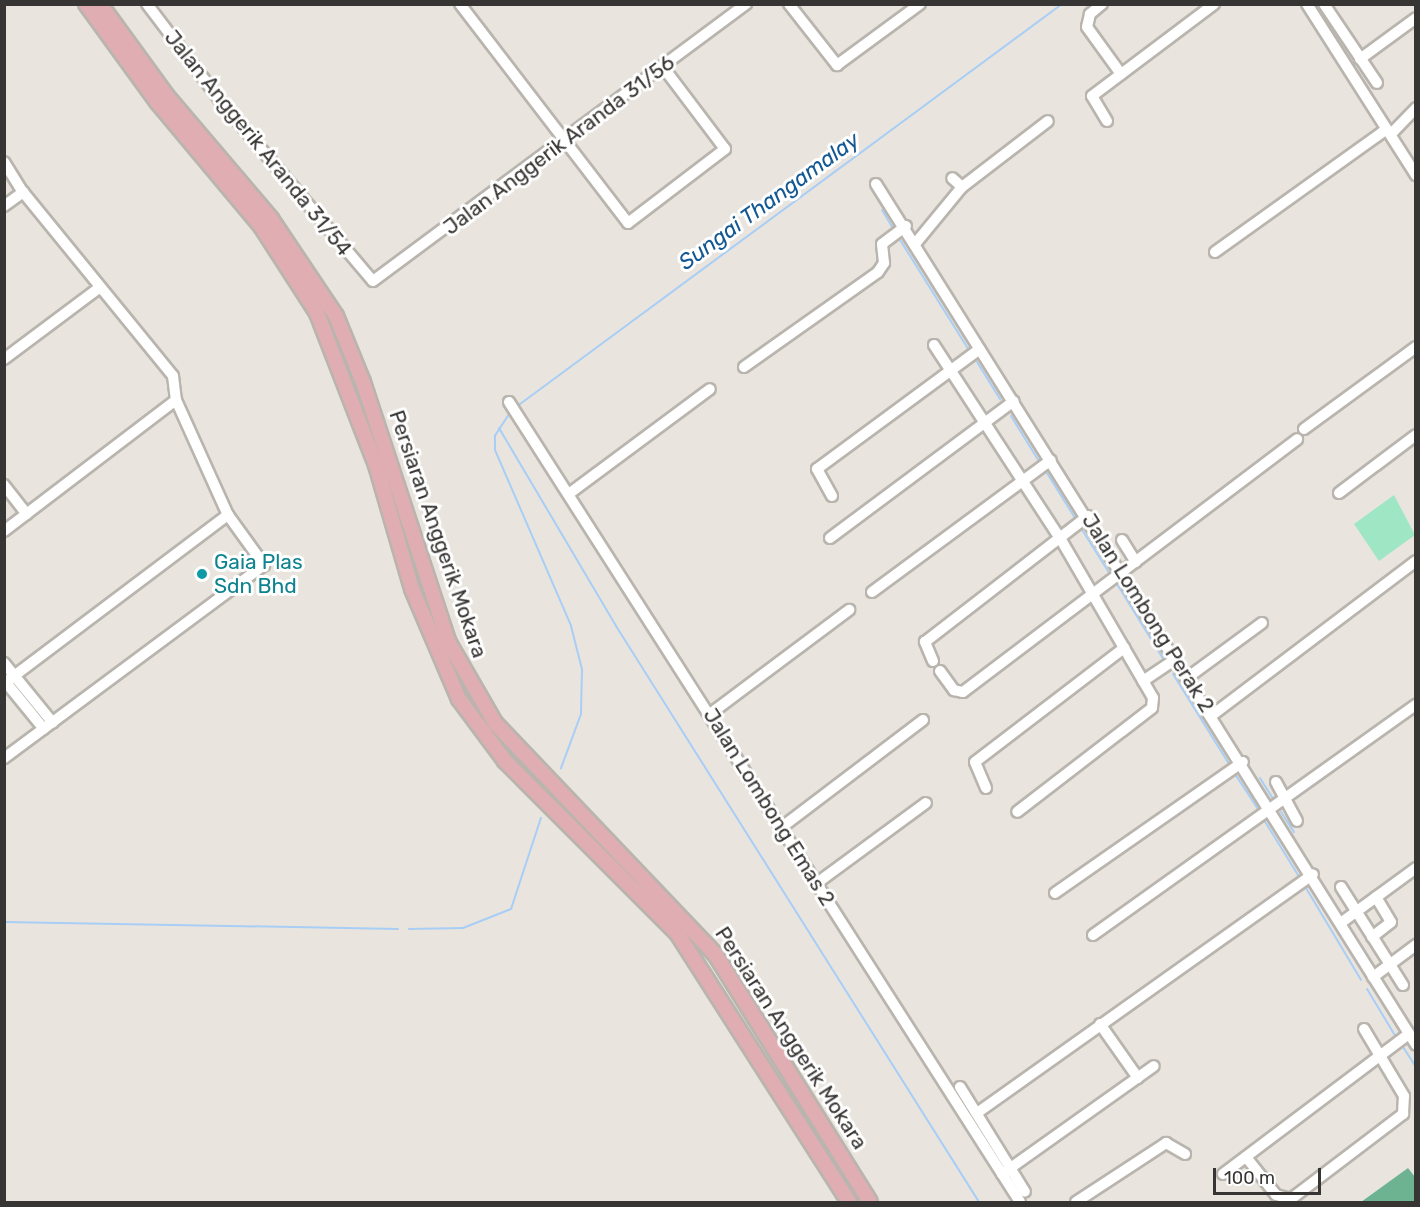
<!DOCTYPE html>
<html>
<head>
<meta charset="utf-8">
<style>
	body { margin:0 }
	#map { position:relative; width:1420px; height:1207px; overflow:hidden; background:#e9e5de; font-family:Rubik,sans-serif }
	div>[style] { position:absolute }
	.green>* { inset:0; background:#9fe6c4 }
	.forest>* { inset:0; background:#6db392 }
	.stream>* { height:2px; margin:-1px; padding:0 1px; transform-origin:1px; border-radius:1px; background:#a8cef6 }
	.roads { filter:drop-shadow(2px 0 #b9b5ae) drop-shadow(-2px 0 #b9b5ae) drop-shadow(0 2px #b9b5ae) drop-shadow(0 -2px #b9b5ae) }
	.minor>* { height:10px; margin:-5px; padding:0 5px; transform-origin:5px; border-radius:5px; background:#fff }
	.major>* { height:14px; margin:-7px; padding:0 7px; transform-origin:7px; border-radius:7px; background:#dfadb2 }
	.dots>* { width:16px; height:16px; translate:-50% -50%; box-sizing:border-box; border:3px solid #fff; border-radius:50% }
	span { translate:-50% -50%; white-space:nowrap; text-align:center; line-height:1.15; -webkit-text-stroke:6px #fff; paint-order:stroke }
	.street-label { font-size:21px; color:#373533 }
	.culture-label { font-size:21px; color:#0d838f }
	.left { translate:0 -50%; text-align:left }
	.water-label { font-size:22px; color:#135893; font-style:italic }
	.frame { position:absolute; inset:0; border:6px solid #373533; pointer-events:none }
	.scale { position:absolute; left:1213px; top:1168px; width:108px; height:27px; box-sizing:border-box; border:3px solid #373533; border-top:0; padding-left:8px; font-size:18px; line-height:21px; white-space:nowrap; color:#373533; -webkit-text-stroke:4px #fff; paint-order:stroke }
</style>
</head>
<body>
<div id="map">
	<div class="green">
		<i style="clip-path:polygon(1394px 495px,1415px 535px,1379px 561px,1354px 524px)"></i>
	</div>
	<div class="forest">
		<i style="clip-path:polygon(1408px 1168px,1415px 1177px,1415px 1202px,1361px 1202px)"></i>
	</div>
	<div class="stream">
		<i style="left:882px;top:210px;width:23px;rotate:59deg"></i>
		<i style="left:897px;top:235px;width:138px;rotate:58deg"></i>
		<i style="left:977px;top:362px;width:44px;rotate:58.1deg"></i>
		<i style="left:516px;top:407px;width:679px;rotate:-36.43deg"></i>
		<i style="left:511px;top:411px;width:30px;rotate:123deg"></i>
		<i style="left:495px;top:436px;width:14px;rotate:90deg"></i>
		<i style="left:495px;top:450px;width:192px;rotate:66.6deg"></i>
		<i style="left:571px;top:626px;width:44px;rotate:75.7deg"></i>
		<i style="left:582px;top:669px;width:45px;rotate:91.3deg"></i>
		<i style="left:581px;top:714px;width:58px;rotate:110.3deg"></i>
		<i style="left:1011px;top:416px;width:55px;rotate:58.3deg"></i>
		<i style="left:499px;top:428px;width:230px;rotate:59.4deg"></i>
		<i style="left:616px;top:626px;width:681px;rotate:57.78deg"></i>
		<i style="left:1047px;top:473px;width:53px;rotate:58.1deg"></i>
		<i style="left:1081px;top:528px;width:54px;rotate:57.8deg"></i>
		<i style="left:1117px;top:584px;width:89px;rotate:58.3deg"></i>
		<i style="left:1173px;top:674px;width:106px;rotate:58.1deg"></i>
		<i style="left:1235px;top:774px;width:42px;rotate:56.7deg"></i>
		<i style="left:1260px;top:778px;width:26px;rotate:58deg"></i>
		<i style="left:1281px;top:812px;width:24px;rotate:57deg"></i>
		<i style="left:1264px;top:820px;width:65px;rotate:58.3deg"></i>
		<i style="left:1306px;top:888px;width:107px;rotate:59.1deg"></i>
		<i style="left:4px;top:922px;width:394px;rotate:1deg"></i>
		<i style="left:409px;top:929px;width:54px;rotate:-1.1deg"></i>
		<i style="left:463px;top:928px;width:52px;rotate:-21.6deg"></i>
		<i style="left:511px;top:909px;width:96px;rotate:-71.8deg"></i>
		<i style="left:1367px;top:989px;width:56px;rotate:58.9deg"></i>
		<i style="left:1403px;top:1047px;width:24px;rotate:57deg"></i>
	</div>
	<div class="roads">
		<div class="minor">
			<i style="left:147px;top:4px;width:119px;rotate:52.8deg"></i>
			<i style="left:219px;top:99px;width:238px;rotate:49.8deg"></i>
			<i style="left:373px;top:281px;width:465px;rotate:-36.6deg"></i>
			<i style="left:460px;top:4px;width:276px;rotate:52.5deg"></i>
			<i style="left:628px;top:223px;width:122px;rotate:-37.3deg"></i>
			<i style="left:725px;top:149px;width:103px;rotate:-127.1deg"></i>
			<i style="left:789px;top:4px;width:78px;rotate:51.8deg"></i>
			<i style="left:837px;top:65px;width:103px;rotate:-36.3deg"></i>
			<i style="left:1102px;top:4px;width:16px;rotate:140deg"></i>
			<i style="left:1090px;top:14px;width:13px;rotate:103deg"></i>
			<i style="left:1087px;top:27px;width:58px;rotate:54.1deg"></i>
			<i style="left:1307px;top:4px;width:203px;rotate:57.5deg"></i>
			<i style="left:1324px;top:4px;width:95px;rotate:56.1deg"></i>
			<i style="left:1360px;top:59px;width:69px;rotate:-36.2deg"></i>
			<i style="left:1107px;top:121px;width:29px;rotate:-121deg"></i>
			<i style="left:1092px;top:96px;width:153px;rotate:-37deg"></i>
			<i style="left:1391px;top:134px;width:36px;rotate:-46deg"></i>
			<i style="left:4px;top:162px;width:36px;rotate:58deg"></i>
			<i style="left:23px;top:192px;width:237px;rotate:50.8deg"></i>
			<i style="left:173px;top:376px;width:24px;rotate:83deg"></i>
			<i style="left:176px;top:400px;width:126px;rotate:65.7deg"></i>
			<i style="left:228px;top:515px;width:62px;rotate:54.2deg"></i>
			<i style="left:264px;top:565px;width:324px;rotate:143.4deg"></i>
			<i style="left:876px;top:184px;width:1016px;rotate:57.9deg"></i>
			<i style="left:962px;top:187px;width:108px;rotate:-37.5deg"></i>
			<i style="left:4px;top:206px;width:24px;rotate:-36deg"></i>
			<i style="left:915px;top:244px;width:74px;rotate:-50.5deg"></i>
			<i style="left:962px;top:187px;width:13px;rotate:-138deg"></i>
			<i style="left:1215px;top:252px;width:211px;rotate:-35.6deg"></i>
			<i style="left:934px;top:345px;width:230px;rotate:56.9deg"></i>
			<i style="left:1060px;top:538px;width:185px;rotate:59.8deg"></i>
			<i style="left:1153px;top:698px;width:10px;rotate:96deg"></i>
			<i style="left:1152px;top:708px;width:170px;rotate:142.4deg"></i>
			<i style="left:4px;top:359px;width:119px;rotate:-36.8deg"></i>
			<i style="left:744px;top:367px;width:164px;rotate:-35.3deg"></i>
			<i style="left:878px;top:272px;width:11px;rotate:-56deg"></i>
			<i style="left:884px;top:263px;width:19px;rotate:-96deg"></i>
			<i style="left:882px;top:244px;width:30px;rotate:-37deg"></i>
			<i style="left:509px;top:402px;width:949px;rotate:57.43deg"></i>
			<i style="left:1304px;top:429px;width:139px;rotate:-36.2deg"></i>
			<i style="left:4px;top:485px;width:37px;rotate:52deg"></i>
			<i style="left:570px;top:493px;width:174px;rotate:-36.6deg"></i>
			<i style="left:1339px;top:493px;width:96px;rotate:-37deg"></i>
			<i style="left:832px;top:496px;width:31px;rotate:-119deg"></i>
			<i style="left:817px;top:469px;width:202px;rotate:-36.4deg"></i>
			<i style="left:4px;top:531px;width:216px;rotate:-37.3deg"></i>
			<i style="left:830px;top:538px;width:229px;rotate:-36.7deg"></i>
			<i style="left:1122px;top:540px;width:26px;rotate:58deg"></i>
			<i style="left:872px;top:592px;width:222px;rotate:-36.4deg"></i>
			<i style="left:933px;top:661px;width:21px;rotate:-113deg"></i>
			<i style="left:925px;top:642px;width:206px;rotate:-37.7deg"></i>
			<i style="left:4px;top:663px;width:77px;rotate:50.8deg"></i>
			<i style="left:940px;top:671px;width:24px;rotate:54deg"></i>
			<i style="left:954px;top:690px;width:9px;rotate:13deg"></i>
			<i style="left:963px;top:692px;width:419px;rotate:-37.1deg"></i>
			<i style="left:1187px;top:678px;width:93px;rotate:-36.3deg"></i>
			<i style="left:4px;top:680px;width:63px;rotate:50.8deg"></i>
			<i style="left:1143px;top:681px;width:37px;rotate:-34deg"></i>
			<i style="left:6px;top:682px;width:278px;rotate:-37deg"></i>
			<i style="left:710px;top:714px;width:174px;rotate:-36.8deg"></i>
			<i style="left:1211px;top:716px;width:257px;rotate:-37.1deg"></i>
			<i style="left:1276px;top:782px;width:44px;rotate:61.7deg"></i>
			<i style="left:986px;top:788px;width:28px;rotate:-113deg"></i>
			<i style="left:975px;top:762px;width:188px;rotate:-37.4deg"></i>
			<i style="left:782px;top:827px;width:177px;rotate:-37.2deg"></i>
			<i style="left:817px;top:883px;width:135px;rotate:-36.3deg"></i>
			<i style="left:1341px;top:887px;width:116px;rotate:57.7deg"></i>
			<i style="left:1055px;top:893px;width:229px;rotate:-34.9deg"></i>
			<i style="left:1342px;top:922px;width:92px;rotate:-36.1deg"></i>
			<i style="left:1093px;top:935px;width:397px;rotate:-35.5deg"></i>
			<i style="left:1372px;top:937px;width:24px;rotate:-38deg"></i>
			<i style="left:1391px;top:922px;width:29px;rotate:-121deg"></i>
			<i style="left:1373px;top:977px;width:54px;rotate:-36.7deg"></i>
			<i style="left:1100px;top:1024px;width:66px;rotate:54.9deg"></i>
			<i style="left:960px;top:1087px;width:123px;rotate:58.2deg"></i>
			<i style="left:977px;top:1113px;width:412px;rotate:-35.4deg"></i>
			<i style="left:1246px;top:1157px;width:48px;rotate:51.7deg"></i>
			<i style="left:1276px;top:1195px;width:16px;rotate:15deg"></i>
			<i style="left:1291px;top:1199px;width:141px;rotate:-37.2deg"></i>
			<i style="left:1403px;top:1114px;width:18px;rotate:-87deg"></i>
			<i style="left:1404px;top:1096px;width:78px;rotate:-120.8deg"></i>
			<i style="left:1002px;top:1174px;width:186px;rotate:-35.4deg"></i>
			<i style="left:1223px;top:1174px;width:233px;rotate:-37deg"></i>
			<i style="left:1076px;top:1202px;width:108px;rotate:-33.2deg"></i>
			<i style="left:1166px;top:1143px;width:22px;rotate:30deg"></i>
		</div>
		<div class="major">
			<i style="left:86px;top:4px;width:122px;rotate:54deg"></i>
			<i style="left:158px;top:103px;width:160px;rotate:50.1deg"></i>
			<i style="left:261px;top:226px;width:103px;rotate:57.2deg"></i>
			<i style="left:317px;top:313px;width:163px;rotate:68.8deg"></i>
			<i style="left:376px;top:465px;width:129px;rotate:73.8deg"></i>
			<i style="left:412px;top:589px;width:120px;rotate:66.9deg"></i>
			<i style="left:459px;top:699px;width:77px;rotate:53.4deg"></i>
			<i style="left:505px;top:761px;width:243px;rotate:45deg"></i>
			<i style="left:677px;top:933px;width:319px;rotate:57.4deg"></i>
			<i style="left:100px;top:4px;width:112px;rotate:54deg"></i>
			<i style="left:166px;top:95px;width:162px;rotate:49.7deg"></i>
			<i style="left:271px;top:219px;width:117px;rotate:56.2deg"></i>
			<i style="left:336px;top:316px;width:71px;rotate:67.8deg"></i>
			<i style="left:363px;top:382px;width:275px;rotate:71.8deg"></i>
			<i style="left:449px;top:643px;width:92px;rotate:60.1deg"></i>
			<i style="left:495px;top:723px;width:319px;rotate:46.4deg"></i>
			<i style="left:715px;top:954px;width:292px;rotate:58deg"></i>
		</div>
	</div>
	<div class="dots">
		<i style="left:202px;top:574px;background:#0f9aa8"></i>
	</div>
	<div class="street-label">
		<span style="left:258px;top:143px;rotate:51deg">Jalan Anggerik Aranda 31/54</span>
		<span style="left:559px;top:145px;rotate:-37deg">Jalan Anggerik Aranda 31/56</span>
		<span style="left:438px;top:534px;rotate:71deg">Persiaran Anggerik Mokara</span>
		<span style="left:1148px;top:613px;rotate:58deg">Jalan Lombong Perak 2</span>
		<span style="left:769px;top:807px;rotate:58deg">Jalan Lombong Emas 2</span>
		<span style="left:791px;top:1038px;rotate:57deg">Persiaran Anggerik Mokara</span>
	</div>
	<div class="culture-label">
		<span class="left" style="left:214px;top:574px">Gaia Plas<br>Sdn Bhd</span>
	</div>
	<div class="water-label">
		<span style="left:769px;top:201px;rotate:-36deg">Sungai Thangamalay</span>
	</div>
	<div class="frame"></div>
	<div class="scale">100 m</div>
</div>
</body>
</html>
